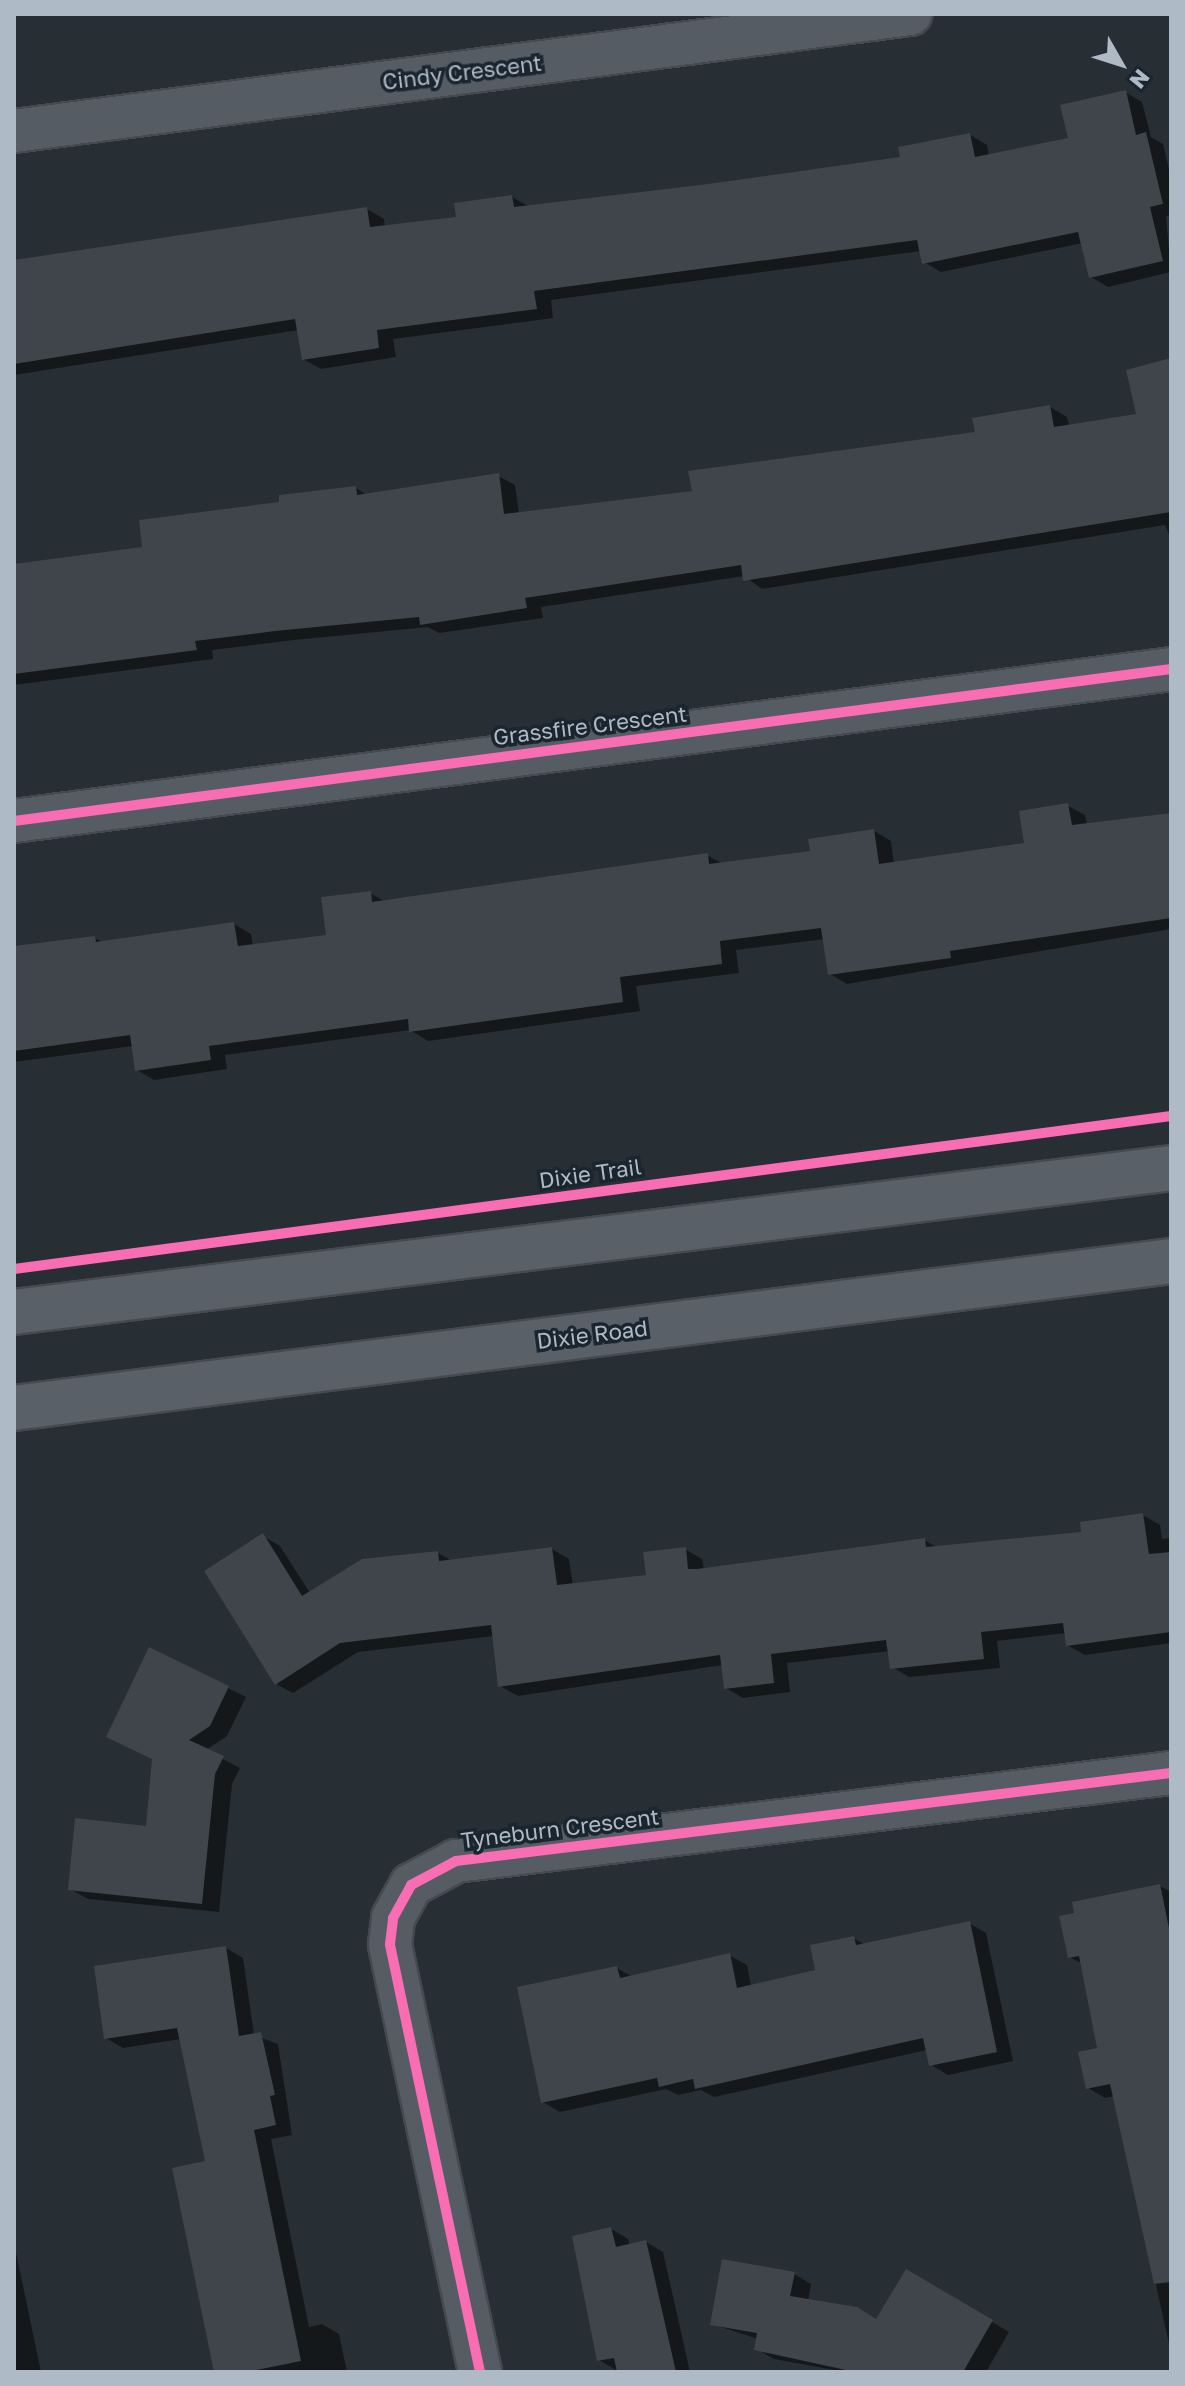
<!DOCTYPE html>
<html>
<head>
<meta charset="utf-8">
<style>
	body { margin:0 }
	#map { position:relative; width:1185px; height:2386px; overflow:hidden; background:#272e34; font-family:"Golos Text",sans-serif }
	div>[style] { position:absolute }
	.shadow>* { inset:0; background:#0007 }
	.building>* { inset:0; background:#3f454b }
	.roads { filter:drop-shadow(2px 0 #444a4f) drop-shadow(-2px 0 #444a4f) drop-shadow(0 2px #444a4f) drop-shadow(0 -2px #444a4f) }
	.minor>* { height:42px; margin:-21px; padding:0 21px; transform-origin:21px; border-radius:21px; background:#565c63 }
	.secondary>* { height:44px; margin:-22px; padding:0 22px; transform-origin:22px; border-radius:22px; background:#5a6068 }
	.cycleway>* { height:10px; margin:-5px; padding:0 5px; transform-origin:5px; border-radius:5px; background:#f96db3 }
	span { translate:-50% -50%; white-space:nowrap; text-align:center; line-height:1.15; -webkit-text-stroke:7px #1a252f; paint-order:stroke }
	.street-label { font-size:22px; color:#afbac7 }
	.frame { position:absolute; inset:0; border:16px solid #afbac7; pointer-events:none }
	.north { position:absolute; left:1081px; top:24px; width:80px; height:80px; -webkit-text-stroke:6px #1a252f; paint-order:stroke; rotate:129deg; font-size:22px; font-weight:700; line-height:32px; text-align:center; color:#afbac7 }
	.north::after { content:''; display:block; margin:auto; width:28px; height:36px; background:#afbac7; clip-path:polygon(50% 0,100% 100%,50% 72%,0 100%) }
</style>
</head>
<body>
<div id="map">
	<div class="shadow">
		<i style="clip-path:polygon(1125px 92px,1142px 102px,1151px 137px,1163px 144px,1171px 178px,1171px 215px,1166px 216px,1171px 272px,1108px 287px,1091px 277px,1083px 243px,941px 272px,924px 262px,921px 251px,551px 300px,553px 318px,393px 339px,396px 357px,321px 369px,303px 359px,299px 330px,14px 375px,14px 262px,367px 209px,384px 219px,385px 228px,458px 219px,512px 197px,530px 207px,708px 186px,902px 158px,970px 135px,987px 145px,989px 156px,1070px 140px)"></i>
		<i style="clip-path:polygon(1171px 360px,1171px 540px,1165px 525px,762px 589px,744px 576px,541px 607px,543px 618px,439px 633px,428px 627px,294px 640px,212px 650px,213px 659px,14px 685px,14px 566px,144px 549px,282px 504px,356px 488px,367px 495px,498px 476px,515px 485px,519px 514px,694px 493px,977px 434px,1050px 407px,1067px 417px,1069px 426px,1139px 415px)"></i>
		<i style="clip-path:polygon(1068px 806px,1085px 815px,1087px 825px,1171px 815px,1171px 929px,847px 984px,830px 974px,825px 939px,736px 950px,739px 973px,636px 986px,640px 1011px,428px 1041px,410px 1030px,225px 1055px,227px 1069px,154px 1080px,137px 1070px,133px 1046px,14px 1062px,14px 948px,95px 938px,103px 943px,234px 924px,251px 934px,253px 946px,329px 936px,370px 893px,386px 902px,707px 855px,723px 864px,812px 853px,874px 831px,891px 841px,894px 864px,1026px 845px)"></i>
		<i style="clip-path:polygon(1143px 1515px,1160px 1525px,1162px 1539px,1171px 1538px,1171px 1643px,1085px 1655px,1067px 1645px,1066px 1633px,997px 1641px,1000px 1668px,909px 1677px,892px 1667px,890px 1651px,787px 1663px,790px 1692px,743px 1698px,726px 1688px,723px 1665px,518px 1696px,500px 1686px,494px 1636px,358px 1652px,293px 1693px,276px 1684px,263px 1536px,280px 1546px,310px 1593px,438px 1553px,452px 1561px,552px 1549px,569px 1559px,573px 1586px,648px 1577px,685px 1549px,702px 1559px,704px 1570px,924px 1540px,938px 1548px,1083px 1534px)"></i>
		<i style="clip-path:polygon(150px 1650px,246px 1697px,227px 1736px,206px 1750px,240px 1768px,232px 1784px,219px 1912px,88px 1899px,70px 1889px,147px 1828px,154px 1760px)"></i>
		<i style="clip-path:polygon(1160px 1886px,1171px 1892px,1171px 2353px,1114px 2096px,1105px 2098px,1088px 2088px,1099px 2049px,1083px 1964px,1069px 1957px)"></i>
		<i style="clip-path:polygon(969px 1923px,986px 1933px,1013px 2061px,948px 2075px,931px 2065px,927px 2050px,714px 2097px,701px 2090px,678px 2095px,666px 2089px,560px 2112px,543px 2102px,617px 1968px,633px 1977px,729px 1955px,747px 1965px,751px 1986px,818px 1971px,853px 1938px,866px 1945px)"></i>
		<i style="clip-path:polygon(226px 1948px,243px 1958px,254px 2035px,278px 2044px,292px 2135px,271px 2139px,309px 2327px,322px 2324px,339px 2334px,347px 2372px,216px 2372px,208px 2162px,181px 2039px,123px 2048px,106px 2038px)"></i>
		<i style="clip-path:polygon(611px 2229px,628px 2239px,630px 2246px,646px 2242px,663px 2252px,690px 2372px,619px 2372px,599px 2360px)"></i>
		<i style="clip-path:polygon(14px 2243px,41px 2372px,14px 2372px)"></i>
		<i style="clip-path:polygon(907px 2271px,1009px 2332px,986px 2372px,845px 2372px,774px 2359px,757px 2349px,758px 2339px,712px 2324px,794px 2274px,811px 2284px,808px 2301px,877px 2321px)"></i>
	</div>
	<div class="building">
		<i style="clip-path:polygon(1126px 90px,1136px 135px,1146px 132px,1163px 204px,1150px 207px,1163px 261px,1089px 278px,1078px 232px,922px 264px,917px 240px,534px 291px,537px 309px,377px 330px,379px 348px,302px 360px,295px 319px,14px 364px,14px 260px,367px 207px,370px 227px,456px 217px,454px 203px,512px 195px,514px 207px,708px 184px,900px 157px,898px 147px,970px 133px,975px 157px,1068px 138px,1060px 105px)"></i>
		<i style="clip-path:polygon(1171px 358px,1171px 512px,743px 581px,741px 565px,525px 598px,527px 608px,420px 625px,419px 617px,275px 631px,195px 641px,197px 650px,14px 674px,14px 564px,142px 547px,139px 520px,279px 502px,279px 495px,356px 486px,357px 495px,499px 473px,504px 514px,692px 491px,688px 471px,975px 432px,972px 418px,1050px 405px,1054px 427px,1136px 414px,1126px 370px)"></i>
		<i style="clip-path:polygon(1068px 803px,1072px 825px,1171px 813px,1171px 918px,950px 951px,951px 958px,828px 975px,821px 928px,720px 941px,722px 964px,620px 977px,623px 1002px,409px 1032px,408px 1019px,209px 1046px,211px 1060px,135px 1071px,130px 1035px,14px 1051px,14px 946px,95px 936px,96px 942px,234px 922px,238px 946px,326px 935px,321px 897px,371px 891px,372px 902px,708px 853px,709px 864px,810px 851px,808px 839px,874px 829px,879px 864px,1024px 843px,1019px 811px)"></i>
		<i style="clip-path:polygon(1143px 1513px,1149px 1554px,1171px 1552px,1171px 1632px,1066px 1646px,1063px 1623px,981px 1632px,984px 1659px,890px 1669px,886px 1640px,771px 1654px,774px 1683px,724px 1689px,720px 1655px,498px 1687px,491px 1625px,340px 1643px,275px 1685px,204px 1571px,263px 1533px,302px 1596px,362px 1559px,438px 1551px,439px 1561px,552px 1547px,557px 1585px,646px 1575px,643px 1552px,686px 1547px,688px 1569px,697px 1569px,925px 1538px,926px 1547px,1081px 1532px,1080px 1522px)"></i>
		<i style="clip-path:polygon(149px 1647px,229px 1686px,210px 1726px,189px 1740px,224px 1756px,215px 1774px,202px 1904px,68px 1890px,75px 1818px,146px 1826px,152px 1759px,106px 1737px)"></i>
		<i style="clip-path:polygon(1160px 1884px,1171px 1938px,1171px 2282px,1154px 2284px,1110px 2084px,1086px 2089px,1078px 2052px,1097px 2048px,1079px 1956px,1068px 1958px,1059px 1916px,1074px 1913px,1072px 1902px)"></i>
		<i style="clip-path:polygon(970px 1921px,997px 2052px,929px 2066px,923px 2038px,695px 2089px,693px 2079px,659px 2087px,657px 2078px,541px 2103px,517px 1987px,617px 1966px,620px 1978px,730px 1953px,737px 1988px,815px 1970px,810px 1945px,854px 1936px,856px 1945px)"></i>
		<i style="clip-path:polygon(226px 1946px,239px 2036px,261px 2032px,275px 2095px,270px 2096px,276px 2125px,254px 2130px,301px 2361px,247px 2372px,214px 2372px,172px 2168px,205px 2161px,177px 2028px,104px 2039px,94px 1966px)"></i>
		<i style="clip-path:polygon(611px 2227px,616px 2247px,646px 2240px,676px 2372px,617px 2372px,614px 2358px,597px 2361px,572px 2236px)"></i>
		<i style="clip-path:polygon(722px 2259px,795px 2272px,790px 2296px,857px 2307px,876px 2319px,906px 2269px,993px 2320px,963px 2372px,855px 2372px,754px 2350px,757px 2333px,710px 2325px)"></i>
	</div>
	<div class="roads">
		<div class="minor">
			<i style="left:14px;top:131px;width:904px;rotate:-7.44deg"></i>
			<i style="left:14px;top:821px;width:1167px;rotate:-7.48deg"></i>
			<i style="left:480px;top:2372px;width:437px;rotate:-101.9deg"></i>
			<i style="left:390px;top:1944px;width:26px;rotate:-83deg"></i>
			<i style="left:393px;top:1918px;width:38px;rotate:-61deg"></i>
			<i style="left:411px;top:1885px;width:51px;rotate:-28.1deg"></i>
			<i style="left:456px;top:1861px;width:720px;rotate:-7.02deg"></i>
		</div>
		<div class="secondary">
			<i style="left:14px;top:1312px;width:1166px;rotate:-7.09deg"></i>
			<i style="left:14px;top:1408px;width:1166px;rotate:-7.24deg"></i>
		</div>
	</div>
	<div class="cycleway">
		<i style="left:14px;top:821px;width:1167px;rotate:-7.48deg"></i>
		<i style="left:14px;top:1269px;width:1167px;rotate:-7.53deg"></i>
		<i style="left:480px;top:2372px;width:437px;rotate:-101.9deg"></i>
		<i style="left:390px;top:1944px;width:26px;rotate:-83deg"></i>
		<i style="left:393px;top:1918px;width:38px;rotate:-61deg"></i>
		<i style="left:411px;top:1885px;width:51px;rotate:-28.1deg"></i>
		<i style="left:456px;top:1861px;width:720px;rotate:-7.02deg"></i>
	</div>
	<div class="street-label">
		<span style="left:462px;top:72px;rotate:-7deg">Cindy Crescent</span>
		<span style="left:590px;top:725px;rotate:-7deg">Grassfire Crescent</span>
		<span style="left:590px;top:1173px;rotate:-8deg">Dixie Trail</span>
		<span style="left:592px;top:1334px;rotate:-7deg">Dixie Road</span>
		<span style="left:560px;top:1828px;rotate:-7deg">Tyneburn Crescent</span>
	</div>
	<div class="frame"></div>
	<div class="north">N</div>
</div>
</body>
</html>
